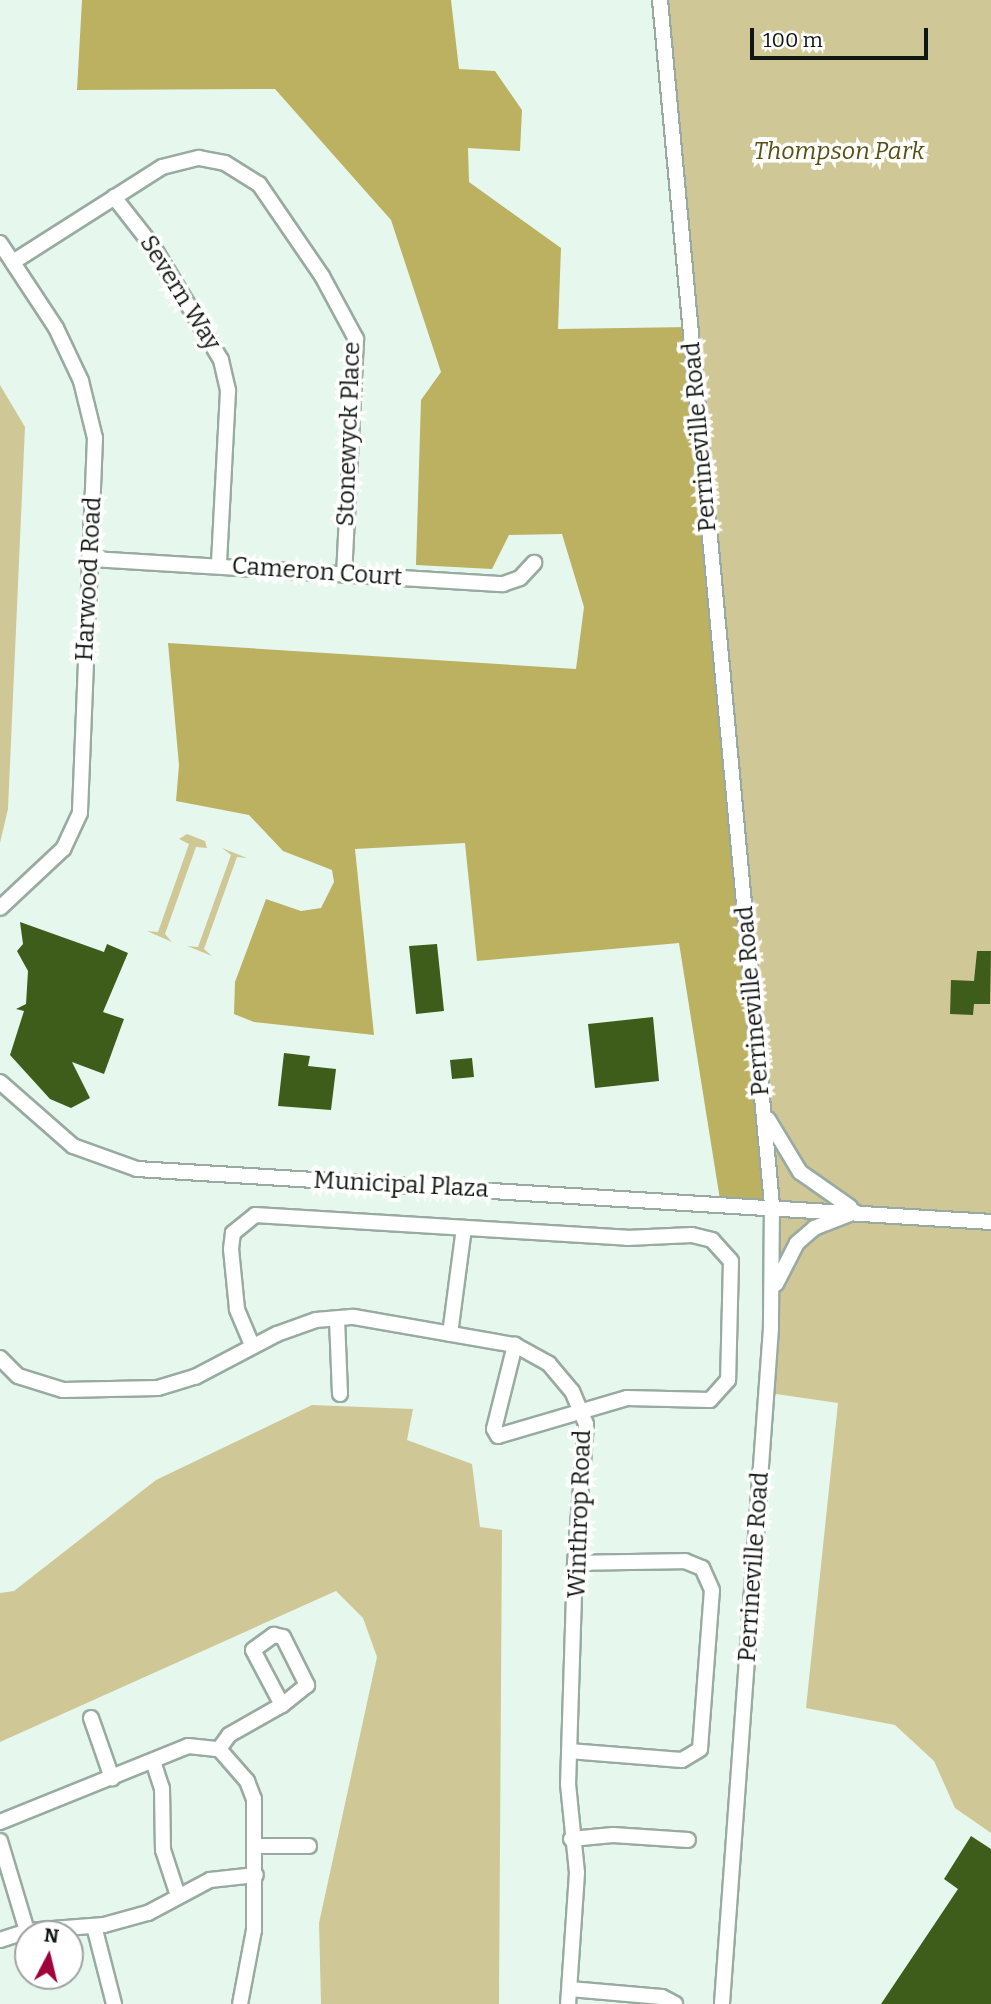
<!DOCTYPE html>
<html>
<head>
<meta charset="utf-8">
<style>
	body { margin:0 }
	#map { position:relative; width:991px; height:2004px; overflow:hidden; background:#e6f8ed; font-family:Bitter,serif }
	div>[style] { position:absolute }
	.green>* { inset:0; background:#cfc896 }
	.forest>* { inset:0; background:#bcb061 }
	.building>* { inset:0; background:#3e5d1a }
	.roads { filter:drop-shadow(2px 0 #99aba1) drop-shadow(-2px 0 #99aba1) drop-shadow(0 2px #99aba1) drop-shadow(0 -2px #99aba1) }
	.minor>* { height:14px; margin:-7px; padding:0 7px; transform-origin:7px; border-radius:7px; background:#fff }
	span { translate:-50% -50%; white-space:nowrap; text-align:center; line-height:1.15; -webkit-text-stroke:7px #fff; paint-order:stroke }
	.park-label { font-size:24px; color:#595013; font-style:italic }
	.street-label { font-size:24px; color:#101612 }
	.north { position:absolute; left:14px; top:1920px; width:70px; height:70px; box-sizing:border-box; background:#fff; border:2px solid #9fa2a0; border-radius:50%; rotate:7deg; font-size:19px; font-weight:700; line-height:28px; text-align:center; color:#101612 }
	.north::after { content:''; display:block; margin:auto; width:24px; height:32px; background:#a0013b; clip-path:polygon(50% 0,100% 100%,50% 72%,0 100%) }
	.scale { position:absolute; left:750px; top:28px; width:178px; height:32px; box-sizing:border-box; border:4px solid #101612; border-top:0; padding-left:9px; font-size:21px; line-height:24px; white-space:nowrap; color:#101612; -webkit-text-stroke:5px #fff; paint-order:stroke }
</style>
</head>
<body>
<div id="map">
	<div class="green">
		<i style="clip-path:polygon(659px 0,991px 0,991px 1833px,955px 1808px,934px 1761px,895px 1725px,806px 1708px,838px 1403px,769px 1393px,773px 1295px)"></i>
		<i style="clip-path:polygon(0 385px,25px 427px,8px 809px,0 843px)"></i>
		<i style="clip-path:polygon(187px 834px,205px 841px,207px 848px,196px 847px,165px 934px,172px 942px,147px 931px,158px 932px,189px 844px,179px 839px)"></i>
		<i style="clip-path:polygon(222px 848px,247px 858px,237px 857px,204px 949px,212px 956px,187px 946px,198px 947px,231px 855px)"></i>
		<i style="clip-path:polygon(312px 1405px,413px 1409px,407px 1440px,472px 1464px,480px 1527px,502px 1530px,499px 2004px,321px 2004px,319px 1923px,377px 1657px,363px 1618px,336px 1591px,0 1742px,0 1593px,14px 1591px,156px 1480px)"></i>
	</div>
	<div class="forest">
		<i style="clip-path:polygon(82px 0,451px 0,459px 69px,495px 71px,522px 110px,520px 151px,468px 148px,469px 182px,561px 248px,558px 329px,690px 327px,773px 1209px,721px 1206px,679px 943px,477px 961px,465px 843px,355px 849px,374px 1035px,254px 1022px,234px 1014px,235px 982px,266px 899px,301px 911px,321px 908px,334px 882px,332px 870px,283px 851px,249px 815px,176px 801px,179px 765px,168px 643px,576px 669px,584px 607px,562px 534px,509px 535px,492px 569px,416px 565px,421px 400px,441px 372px,391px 220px,275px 89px,77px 90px)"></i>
	</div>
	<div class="building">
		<i style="clip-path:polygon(20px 922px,104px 952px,107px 944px,128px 953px,103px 1012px,124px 1019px,104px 1074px,72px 1062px,90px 1098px,71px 1108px,50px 1099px,10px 1055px,24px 1011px,16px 1009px,26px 1004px,28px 971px,17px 951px,23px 944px)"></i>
		<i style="clip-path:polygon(437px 944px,444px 1011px,416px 1014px,409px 946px)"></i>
		<i style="clip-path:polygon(977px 951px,991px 951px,990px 1004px,974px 1004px,973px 1015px,950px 1014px,951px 980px,974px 981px)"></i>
		<i style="clip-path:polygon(653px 1017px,659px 1081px,595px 1088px,588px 1024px)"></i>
		<i style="clip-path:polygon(284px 1053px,310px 1056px,308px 1066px,336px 1069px,331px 1110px,278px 1106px)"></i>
		<i style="clip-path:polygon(472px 1058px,474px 1077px,452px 1079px,450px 1060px)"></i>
		<i style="clip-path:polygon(971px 1836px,991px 1849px,991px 2004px,881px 2004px,958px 1889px,944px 1879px)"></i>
	</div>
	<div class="roads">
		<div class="minor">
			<i style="left:660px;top:0;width:1209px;rotate:84.69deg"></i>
			<i style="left:772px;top:1204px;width:124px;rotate:90.5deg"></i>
			<i style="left:771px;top:1328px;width:678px;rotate:94.15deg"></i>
			<i style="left:114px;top:197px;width:65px;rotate:51.9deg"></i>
			<i style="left:154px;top:248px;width:131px;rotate:59.1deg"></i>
			<i style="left:221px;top:360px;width:32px;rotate:77deg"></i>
			<i style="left:228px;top:391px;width:174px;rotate:93deg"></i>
			<i style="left:0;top:243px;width:102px;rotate:56.6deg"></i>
			<i style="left:56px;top:328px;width:59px;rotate:64.7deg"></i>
			<i style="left:81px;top:381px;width:59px;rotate:76.2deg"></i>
			<i style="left:95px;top:438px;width:375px;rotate:92.3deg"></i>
			<i style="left:80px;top:813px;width:40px;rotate:115deg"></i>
			<i style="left:63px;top:849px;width:86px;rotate:136.9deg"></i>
			<i style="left:13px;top:262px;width:177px;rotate:-32.5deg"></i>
			<i style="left:162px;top:167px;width:38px;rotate:-14deg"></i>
			<i style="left:199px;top:158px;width:26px;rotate:11deg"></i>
			<i style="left:225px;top:163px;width:40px;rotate:32deg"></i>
			<i style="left:259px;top:184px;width:112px;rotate:55.6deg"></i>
			<i style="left:322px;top:276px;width:72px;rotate:61.6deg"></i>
			<i style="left:356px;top:339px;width:234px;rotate:92.9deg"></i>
			<i style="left:92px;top:559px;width:412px;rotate:3.5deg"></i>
			<i style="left:503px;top:584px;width:18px;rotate:-19deg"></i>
			<i style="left:520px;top:578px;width:21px;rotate:-47deg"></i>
			<i style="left:0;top:1082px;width:97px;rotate:41.2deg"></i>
			<i style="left:73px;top:1146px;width:68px;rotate:19.8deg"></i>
			<i style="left:137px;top:1169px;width:856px;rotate:3.55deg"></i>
			<i style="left:768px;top:1119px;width:62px;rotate:58.9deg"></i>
			<i style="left:800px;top:1172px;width:61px;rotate:35deg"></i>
			<i style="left:776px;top:1284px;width:46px;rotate:-62.9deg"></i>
			<i style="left:797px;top:1243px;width:23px;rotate:-41deg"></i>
			<i style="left:814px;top:1228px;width:44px;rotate:-21.3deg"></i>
			<i style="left:337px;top:1319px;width:75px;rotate:87.7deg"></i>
			<i style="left:450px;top:1334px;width:107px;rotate:-82.5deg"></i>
			<i style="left:252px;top:1345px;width:39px;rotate:-113deg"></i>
			<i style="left:237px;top:1309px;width:60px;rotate:-95.7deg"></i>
			<i style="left:231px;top:1249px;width:16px;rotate:-83deg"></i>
			<i style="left:233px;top:1233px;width:28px;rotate:-39deg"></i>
			<i style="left:255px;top:1215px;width:373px;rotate:3.5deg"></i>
			<i style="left:627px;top:1238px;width:65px;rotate:-2.6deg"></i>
			<i style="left:692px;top:1235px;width:21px;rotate:14deg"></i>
			<i style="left:712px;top:1240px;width:28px;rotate:48deg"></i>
			<i style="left:731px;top:1261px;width:119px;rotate:91.4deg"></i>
			<i style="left:728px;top:1380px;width:27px;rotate:132deg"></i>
			<i style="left:710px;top:1400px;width:83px;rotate:-178.6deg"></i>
			<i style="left:627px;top:1398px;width:134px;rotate:163.6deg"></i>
			<i style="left:498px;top:1436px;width:8px;rotate:-120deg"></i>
			<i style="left:494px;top:1429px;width:87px;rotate:-76deg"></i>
			<i style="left:0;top:1358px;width:25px;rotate:45deg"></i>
			<i style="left:18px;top:1376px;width:47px;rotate:17.3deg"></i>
			<i style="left:63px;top:1390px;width:95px;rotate:-1.2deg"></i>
			<i style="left:158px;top:1388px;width:39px;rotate:-17deg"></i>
			<i style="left:195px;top:1377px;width:93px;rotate:-27.7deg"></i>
			<i style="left:277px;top:1334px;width:41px;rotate:-19.7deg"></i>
			<i style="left:316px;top:1320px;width:38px;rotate:-5deg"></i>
			<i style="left:354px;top:1317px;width:163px;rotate:9.9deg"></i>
			<i style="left:515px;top:1345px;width:39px;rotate:29deg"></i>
			<i style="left:549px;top:1364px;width:35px;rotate:50deg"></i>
			<i style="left:572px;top:1391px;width:36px;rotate:67deg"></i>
			<i style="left:586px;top:1424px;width:139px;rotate:94.5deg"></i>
			<i style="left:575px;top:1563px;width:221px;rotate:91.8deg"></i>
			<i style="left:568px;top:1784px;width:89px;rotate:84.2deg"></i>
			<i style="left:577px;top:1873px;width:131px;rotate:93.9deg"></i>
			<i style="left:274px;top:1635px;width:9px;rotate:13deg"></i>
			<i style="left:283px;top:1637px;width:54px;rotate:63.4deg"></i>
			<i style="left:307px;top:1685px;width:32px;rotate:141deg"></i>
			<i style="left:282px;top:1705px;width:62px;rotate:-117.8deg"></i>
			<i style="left:253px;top:1650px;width:26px;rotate:-36deg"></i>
			<i style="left:91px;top:1718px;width:64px;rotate:70.7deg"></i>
			<i style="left:219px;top:1749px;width:17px;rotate:-54deg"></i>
			<i style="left:229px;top:1735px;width:61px;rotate:-29.5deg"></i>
			<i style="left:569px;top:1751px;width:113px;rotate:4.6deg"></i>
			<i style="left:682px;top:1760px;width:21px;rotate:-31deg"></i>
			<i style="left:700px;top:1749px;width:159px;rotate:-85.7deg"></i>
			<i style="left:712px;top:1590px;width:24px;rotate:-114deg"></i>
			<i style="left:702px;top:1568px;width:18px;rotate:-158deg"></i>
			<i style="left:685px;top:1561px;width:110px;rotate:179deg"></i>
			<i style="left:153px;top:1761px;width:28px;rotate:72deg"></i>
			<i style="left:162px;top:1788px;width:62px;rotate:89.1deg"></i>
			<i style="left:163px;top:1850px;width:48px;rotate:71.9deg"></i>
			<i style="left:0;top:1822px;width:203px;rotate:-22deg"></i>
			<i style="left:188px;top:1746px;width:31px;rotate:6deg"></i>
			<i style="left:219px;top:1749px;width:43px;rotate:48.8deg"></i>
			<i style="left:247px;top:1781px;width:19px;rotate:69deg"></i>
			<i style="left:254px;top:1799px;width:131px;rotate:90deg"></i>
			<i style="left:254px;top:1930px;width:75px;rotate:100.7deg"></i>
			<i style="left:571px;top:1839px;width:42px;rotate:-5.4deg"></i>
			<i style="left:613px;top:1835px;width:75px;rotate:3.8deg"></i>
			<i style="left:0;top:1841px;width:94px;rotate:73.3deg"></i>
			<i style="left:254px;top:1846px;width:55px"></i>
			<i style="left:94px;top:1926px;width:81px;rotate:75.6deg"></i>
			<i style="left:0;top:1940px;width:28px;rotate:-18deg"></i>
			<i style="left:27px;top:1931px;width:77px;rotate:-4.5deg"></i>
			<i style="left:104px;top:1925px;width:46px;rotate:-15.3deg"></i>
			<i style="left:148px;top:1913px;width:70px;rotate:-28deg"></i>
			<i style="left:210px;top:1880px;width:46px;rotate:-6.2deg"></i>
			<i style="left:570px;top:1989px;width:92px;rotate:5deg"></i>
			<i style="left:662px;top:1997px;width:15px;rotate:28deg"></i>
		</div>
	</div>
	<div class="park-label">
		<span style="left:839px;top:152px">Thompson Park</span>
	</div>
	<div class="street-label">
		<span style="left:180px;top:293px;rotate:58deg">Severn Way</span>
		<span style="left:349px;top:434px;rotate:-88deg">Stonewyck Place</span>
		<span style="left:700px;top:437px;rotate:-95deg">Perrineville Road</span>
		<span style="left:317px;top:572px;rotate:4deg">Cameron Court</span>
		<span style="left:89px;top:579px;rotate:-87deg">Harwood Road</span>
		<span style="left:753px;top:1001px;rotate:-95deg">Perrineville Road</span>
		<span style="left:401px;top:1185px;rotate:3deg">Municipal Plaza</span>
		<span style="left:580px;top:1514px;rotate:-88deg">Winthrop Road</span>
		<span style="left:754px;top:1567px;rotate:-86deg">Perrineville Road</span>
	</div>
	<div class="north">N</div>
	<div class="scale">100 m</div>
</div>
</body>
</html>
